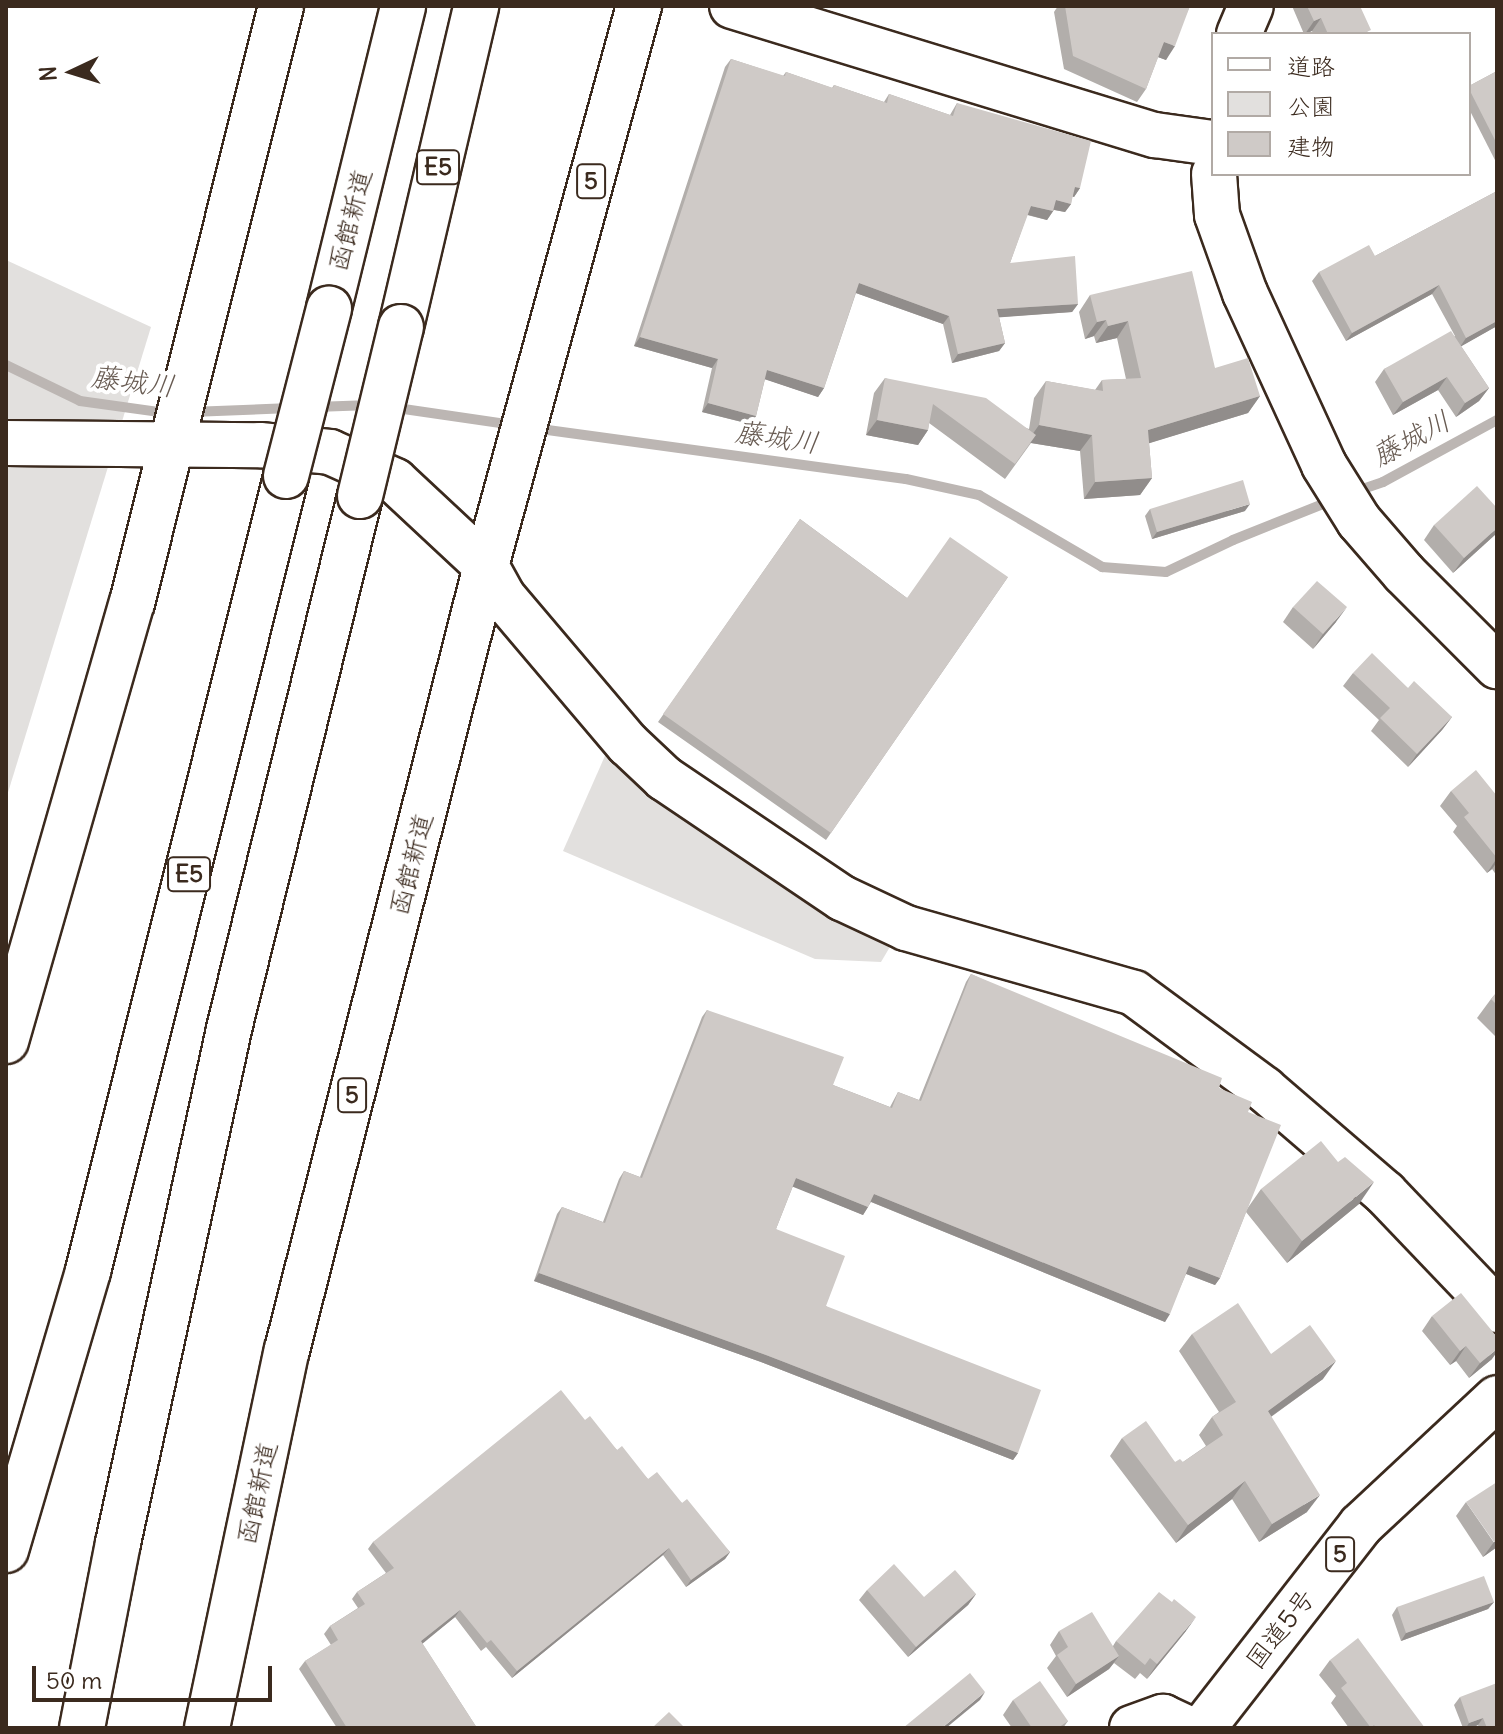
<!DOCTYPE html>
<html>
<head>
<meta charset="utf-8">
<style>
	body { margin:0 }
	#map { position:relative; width:1503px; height:1734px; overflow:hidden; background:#fff; font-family:Delius,"Klee One",sans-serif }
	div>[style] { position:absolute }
	.green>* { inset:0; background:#e2e0de }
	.stream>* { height:10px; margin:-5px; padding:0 5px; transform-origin:5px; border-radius:5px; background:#bcb6b3 }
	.roads { filter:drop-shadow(2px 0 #3b2a1e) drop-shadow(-2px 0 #3b2a1e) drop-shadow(0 2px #3b2a1e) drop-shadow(0 -2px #3b2a1e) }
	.minor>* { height:44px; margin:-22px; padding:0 22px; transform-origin:22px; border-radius:22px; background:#fff }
	.highway>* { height:44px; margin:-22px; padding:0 22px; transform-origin:22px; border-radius:22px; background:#fff }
	.bridges { filter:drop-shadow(2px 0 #3b2a1e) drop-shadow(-2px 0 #3b2a1e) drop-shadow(0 2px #3b2a1e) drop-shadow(0 -2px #3b2a1e) }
	.highway-bridge>* { height:44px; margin:-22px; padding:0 22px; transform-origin:22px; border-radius:22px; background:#fff }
	.wall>* { inset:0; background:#b2aeab }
	.shaded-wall>* { inset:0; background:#918d8b }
	.building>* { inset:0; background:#cfcac7 }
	span { translate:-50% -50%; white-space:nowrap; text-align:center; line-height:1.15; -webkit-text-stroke:8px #fff; paint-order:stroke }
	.shield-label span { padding:2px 6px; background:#fff; border:2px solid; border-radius:6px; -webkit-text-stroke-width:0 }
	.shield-label { font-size:24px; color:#3b2a1e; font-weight:700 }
	.street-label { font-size:26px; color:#3b2a1e }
	.water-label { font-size:28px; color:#685b52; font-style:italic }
	.frame { position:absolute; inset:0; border:8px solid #3b2a1e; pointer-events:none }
	.legend { position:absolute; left:1211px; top:32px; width:260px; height:144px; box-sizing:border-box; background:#fff; border:2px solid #b1aaa5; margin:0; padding:10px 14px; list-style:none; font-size:24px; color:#3b2a1e }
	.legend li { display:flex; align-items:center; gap:16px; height:40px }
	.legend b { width:40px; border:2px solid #b1aaa5 }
	.north { position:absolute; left:32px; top:32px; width:80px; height:80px; -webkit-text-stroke:6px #fff; paint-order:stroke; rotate:266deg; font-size:22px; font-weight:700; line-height:32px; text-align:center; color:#3b2a1e }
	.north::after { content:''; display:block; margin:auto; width:28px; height:36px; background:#3b2a1e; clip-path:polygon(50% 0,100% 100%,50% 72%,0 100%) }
	.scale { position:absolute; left:32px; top:1666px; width:240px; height:36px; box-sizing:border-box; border:4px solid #3b2a1e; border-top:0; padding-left:10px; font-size:24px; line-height:28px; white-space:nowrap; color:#3b2a1e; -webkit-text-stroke:6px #fff; paint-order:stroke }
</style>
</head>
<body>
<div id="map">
	<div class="green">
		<i style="clip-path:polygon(6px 260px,151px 327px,6px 799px)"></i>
		<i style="clip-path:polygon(608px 749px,894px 940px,881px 962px,815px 959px,563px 851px)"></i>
	</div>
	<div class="stream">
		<i style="left:6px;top:365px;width:82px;rotate:25.9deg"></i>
		<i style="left:80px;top:401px;width:88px;rotate:7.9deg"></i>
		<i style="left:315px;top:407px;width:56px;rotate:-2deg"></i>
		<i style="left:390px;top:407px;width:124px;rotate:8.3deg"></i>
		<i style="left:191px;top:412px;width:100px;rotate:-2.3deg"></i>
		<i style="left:533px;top:428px;width:376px;rotate:7.8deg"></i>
		<i style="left:906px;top:479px;width:75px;rotate:12.4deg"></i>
		<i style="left:979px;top:495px;width:143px;rotate:30.3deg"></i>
		<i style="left:1102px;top:567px;width:64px;rotate:4.5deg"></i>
		<i style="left:1166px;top:572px;width:74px;rotate:-25.5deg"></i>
		<i style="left:1233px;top:540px;width:108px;rotate:-21.8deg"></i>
		<i style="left:1351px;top:493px;width:34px;rotate:-19deg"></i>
		<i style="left:1383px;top:482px;width:130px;rotate:-28.5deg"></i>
	</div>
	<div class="roads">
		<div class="minor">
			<i style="left:732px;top:6px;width:442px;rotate:17deg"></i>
			<i style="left:1155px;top:135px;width:58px;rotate:8deg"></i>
			<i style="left:1239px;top:34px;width:30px;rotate:-67deg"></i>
			<i style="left:1214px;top:174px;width:41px;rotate:85.8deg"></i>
			<i style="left:1217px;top:215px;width:83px;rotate:70.3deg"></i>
			<i style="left:1245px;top:293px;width:189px;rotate:65.3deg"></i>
			<i style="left:1324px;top:465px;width:66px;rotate:58deg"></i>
			<i style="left:1359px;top:521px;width:69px;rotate:49.1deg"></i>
			<i style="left:1404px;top:573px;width:132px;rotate:45deg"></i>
			<i style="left:6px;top:443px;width:254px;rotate:0.5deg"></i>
			<i style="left:260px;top:445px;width:70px;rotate:5.7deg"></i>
			<i style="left:330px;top:452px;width:71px;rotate:24deg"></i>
			<i style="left:395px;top:481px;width:125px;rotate:43deg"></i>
			<i style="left:486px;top:566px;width:37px;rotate:61deg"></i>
			<i style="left:504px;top:598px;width:192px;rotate:49.7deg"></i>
			<i style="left:628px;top:744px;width:50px;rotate:43.4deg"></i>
			<i style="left:664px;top:778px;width:215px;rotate:34deg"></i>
			<i style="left:842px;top:898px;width:71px;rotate:25.1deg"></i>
			<i style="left:906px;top:928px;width:237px;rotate:15.9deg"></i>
			<i style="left:1134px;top:993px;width:162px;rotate:36.4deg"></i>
			<i style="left:1264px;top:1089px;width:160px;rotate:40.7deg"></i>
			<i style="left:1385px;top:1193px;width:162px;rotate:46.3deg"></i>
			<i style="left:1132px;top:1728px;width:33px;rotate:-20deg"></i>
			<i style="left:1163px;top:1717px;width:26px;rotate:25deg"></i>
		</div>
		<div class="highway">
			<i style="left:329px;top:308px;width:311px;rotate:-76.2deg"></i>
			<i style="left:401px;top:327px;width:330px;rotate:-76.8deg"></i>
			<i style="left:6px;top:1041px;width:456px;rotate:-74deg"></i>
			<i style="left:132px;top:603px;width:615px;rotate:-75.99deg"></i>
			<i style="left:6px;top:1550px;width:291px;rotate:-73.6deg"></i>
			<i style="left:88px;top:1271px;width:819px;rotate:-76.01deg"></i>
			<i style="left:82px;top:1728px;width:188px;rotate:-79deg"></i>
			<i style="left:118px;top:1543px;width:526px;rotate:-77.81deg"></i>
			<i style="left:229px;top:1029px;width:549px;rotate:-76.19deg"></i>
			<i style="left:207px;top:1728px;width:386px;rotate:-78.1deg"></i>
			<i style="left:287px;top:1350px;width:809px;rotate:-75.76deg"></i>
			<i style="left:486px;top:566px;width:581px;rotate:-74.72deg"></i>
			<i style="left:1203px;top:1728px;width:257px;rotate:-52.1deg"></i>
			<i style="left:1361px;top:1525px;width:186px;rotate:-43deg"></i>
		</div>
	</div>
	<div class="bridges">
		<div class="highway-bridge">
			<i style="left:286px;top:476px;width:173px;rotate:-75.6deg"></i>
			<i style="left:360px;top:496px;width:174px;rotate:-76.4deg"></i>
		</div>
	</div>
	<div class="wall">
		<i style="clip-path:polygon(1058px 6px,1190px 6px,1166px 60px,1158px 57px,1146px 89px,1137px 102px,1064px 69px,1054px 12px)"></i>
		<i style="clip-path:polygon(1292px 6px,1360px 6px,1368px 34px,1313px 34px,1312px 31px,1304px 34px)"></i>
		<i style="clip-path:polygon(731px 59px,783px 76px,786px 72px,832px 88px,834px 85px,884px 102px,889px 94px,950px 115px,957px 103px,1080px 188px,1074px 197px,1072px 196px,1071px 204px,1065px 212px,1054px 210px,1047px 220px,1027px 215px,1010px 263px,1078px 304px,1072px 312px,999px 317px,1005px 343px,999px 351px,952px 363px,943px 324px,856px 293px,824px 388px,818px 397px,765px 379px,756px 416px,750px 424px,702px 412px,712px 368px,634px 346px,725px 67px)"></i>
		<i style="clip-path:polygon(1497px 71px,1497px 164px,1469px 109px,1469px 86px)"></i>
		<i style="clip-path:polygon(1497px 191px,1497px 326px,1461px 346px,1489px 388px,1479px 401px,1456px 417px,1438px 390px,1393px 415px,1375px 382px,1384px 369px,1455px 336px,1432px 294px,1346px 341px,1312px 281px,1319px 272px,1375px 256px)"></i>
		<i style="clip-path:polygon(1090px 295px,1215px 368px,1260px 396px,1248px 413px,1149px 443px,1152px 478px,1140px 495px,1084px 499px,1080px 451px,1031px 443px,1005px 479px,929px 423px,928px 430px,918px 445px,866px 435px,874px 393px,885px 378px,1029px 429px,1034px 398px,1046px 381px,1095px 390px,1102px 380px,1126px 379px,1117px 338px,1096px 343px,1094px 336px,1085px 339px,1079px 312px)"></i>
		<i style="clip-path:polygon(1150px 509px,1245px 511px,1152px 539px,1145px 516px)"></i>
		<i style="clip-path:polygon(800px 519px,907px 598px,1008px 577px,826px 840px,658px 722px)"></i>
		<i style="clip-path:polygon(1434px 525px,1497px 533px,1453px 573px,1424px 540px)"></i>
		<i style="clip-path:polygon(1293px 607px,1336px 622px,1313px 649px,1283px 622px)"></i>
		<i style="clip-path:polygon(1353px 673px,1408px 688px,1452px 717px,1442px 730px,1408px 767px,1371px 731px,1379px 720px,1343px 686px)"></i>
		<i style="clip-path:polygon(1451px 791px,1497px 796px,1497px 876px,1492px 869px,1487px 873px,1453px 832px,1457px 826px,1440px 806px)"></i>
		<i style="clip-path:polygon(971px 974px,1219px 1088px,1248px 1112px,1247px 1209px,1261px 1189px,1359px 1204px,1287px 1263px,1246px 1212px,1220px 1278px,1215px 1285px,1186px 1274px,1165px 1322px,871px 1202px,863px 1215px,793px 1186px,776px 1229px,826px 1306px,1018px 1453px,1013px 1460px,761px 1362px,534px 1281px,557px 1214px,562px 1207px,603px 1222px,619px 1179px,624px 1171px,640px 1177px,702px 1017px,707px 1010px,833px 1085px,890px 1107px,898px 1092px,919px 1100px,966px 982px)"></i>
		<i style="clip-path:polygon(1497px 992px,1497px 1038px,1477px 1018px,1491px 999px)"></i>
		<i style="clip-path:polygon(1432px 1316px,1492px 1359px,1469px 1378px,1456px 1361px,1450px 1365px,1422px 1331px)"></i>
		<i style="clip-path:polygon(1192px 1334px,1271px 1354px,1323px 1379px,1271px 1417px,1307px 1512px,1259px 1542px,1232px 1499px,1176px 1543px,1110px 1456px,1122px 1438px,1175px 1462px,1183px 1462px,1206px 1446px,1199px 1435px,1212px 1417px,1219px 1412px,1179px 1351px)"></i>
		<i style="clip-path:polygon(585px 1420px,648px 1479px,682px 1503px,730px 1552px,725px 1559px,686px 1587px,663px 1555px,512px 1678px,486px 1647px,481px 1651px,455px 1617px,422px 1643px,477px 1728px,337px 1728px,299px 1669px,305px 1661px,331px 1645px,324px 1634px,330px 1626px,358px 1608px,352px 1599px,357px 1592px,386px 1573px,368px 1549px,373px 1542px)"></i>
		<i style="clip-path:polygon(1466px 1502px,1497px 1547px,1483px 1557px,1456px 1516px)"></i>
		<i style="clip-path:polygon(867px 1590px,924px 1597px,976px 1594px,968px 1605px,908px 1657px,859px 1600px)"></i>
		<i style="clip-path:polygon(1494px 1602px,1488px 1609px,1401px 1641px,1392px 1615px,1397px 1607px)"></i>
		<i style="clip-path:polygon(1059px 1631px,1113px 1646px,1116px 1641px,1186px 1631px,1147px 1679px,1140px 1673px,1135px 1679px,1114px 1663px,1109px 1669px,1067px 1697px,1047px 1668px,1056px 1656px,1050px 1645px)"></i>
		<i style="clip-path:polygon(1330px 1660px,1425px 1728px,1349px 1728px,1331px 1703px,1336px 1696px,1319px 1675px)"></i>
		<i style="clip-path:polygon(1460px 1697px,1497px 1728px,1479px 1728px,1478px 1725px,1471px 1728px,1463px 1728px,1454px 1705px)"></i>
		<i style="clip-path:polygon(1013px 1700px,1068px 1721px,1063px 1728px,1012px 1728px,1003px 1715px)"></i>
	</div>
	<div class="shaded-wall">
		<i style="clip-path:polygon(1321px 18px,1312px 31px,1305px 34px,1314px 21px)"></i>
		<i style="clip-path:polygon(1164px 42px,1175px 46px,1166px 60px,1155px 56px)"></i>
		<i style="clip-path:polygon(1075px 187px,1080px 188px,1074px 197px,1069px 195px)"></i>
		<i style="clip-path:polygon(1056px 200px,1071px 204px,1065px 212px,1050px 209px)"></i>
		<i style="clip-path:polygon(1031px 206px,1053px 211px,1047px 220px,1025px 214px)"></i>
		<i style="clip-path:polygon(859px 283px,949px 316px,943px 324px,853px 292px)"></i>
		<i style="clip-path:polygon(1439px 285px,1432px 294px,1346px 341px,1352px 333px)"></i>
		<i style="clip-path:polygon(1078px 304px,1072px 312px,991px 318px,997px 309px)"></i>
		<i style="clip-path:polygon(1106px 320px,1094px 336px,1085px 339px,1097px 322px)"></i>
		<i style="clip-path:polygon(1128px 321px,1117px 338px,1096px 343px,1108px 326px)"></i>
		<i style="clip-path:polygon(1497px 321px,1497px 326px,1460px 347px,1466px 338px)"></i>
		<i style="clip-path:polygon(640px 337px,718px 359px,712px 368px,634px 346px)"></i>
		<i style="clip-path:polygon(1005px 343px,999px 351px,952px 363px,958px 354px)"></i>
		<i style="clip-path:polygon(767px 370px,824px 388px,818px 397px,761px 378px)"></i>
		<i style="clip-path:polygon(1447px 377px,1438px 390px,1393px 415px,1403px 402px)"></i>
		<i style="clip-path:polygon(1489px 388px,1479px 401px,1456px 417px,1465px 403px)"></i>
		<i style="clip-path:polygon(1260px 396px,1248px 413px,1137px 447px,1148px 430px)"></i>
		<i style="clip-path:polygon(708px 403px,756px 416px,750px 424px,702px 412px)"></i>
		<i style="clip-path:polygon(877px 420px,928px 430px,918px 445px,866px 435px)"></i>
		<i style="clip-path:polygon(1039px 425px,1092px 435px,1080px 451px,1031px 443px,1005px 479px,1031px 443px,1027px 442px)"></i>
		<i style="clip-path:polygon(1152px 478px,1140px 495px,1084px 499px,1095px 482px)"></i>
		<i style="clip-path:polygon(1250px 504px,1245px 511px,1152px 539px,1157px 532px)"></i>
		<i style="clip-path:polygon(1497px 528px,1497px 533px,1453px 573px,1464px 558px)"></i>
		<i style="clip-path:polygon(1347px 607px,1336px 622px,1313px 649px,1323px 634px)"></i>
		<i style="clip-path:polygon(1452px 717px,1442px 730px,1408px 767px,1417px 754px)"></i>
		<i style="clip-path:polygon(1497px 858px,1497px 862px,1492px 869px,1487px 873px)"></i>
		<i style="clip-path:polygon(796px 1178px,868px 1207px,863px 1215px,791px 1186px)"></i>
		<i style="clip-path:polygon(1374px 1182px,1359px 1204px,1287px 1263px,1302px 1241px)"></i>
		<i style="clip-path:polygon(874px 1194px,1170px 1314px,1165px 1322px,869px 1201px)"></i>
		<i style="clip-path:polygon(1189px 1266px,1220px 1278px,1215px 1285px,1184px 1273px)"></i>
		<i style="clip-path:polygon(539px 1273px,766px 1355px,1018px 1453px,1013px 1460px,761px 1362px,534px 1281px)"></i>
		<i style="clip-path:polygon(1466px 1346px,1456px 1361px,1450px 1365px,1460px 1351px)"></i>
		<i style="clip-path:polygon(1497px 1349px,1497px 1352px,1492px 1359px,1469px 1378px,1480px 1363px)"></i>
		<i style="clip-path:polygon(1336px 1361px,1323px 1379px,1255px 1428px,1268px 1411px)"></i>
		<i style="clip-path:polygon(1245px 1481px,1232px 1499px,1176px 1543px,1188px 1525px)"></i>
		<i style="clip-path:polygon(1320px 1495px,1307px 1512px,1259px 1542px,1272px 1524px)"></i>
		<i style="clip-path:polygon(1497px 1540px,1497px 1547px,1483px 1557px,1494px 1542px)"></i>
		<i style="clip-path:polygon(669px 1548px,663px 1555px,512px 1678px,517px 1671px)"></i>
		<i style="clip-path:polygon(730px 1552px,725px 1559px,686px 1587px,691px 1580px)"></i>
		<i style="clip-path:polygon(976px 1594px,968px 1605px,908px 1657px,916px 1647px)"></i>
		<i style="clip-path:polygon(1494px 1602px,1488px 1609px,1401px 1641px,1406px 1633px)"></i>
		<i style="clip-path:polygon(460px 1610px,455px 1617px,416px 1649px,421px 1641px)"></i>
		<i style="clip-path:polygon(1196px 1617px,1186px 1631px,1147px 1679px,1157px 1664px)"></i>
		<i style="clip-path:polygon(1119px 1656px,1109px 1669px,1067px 1697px,1076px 1684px)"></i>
		<i style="clip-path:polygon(985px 1692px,980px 1700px,946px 1728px,942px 1728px)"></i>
		<i style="clip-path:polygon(1483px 1718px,1478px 1725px,1471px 1728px,1466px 1728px,1469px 1723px)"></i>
	</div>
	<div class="building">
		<i style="clip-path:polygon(1065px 6px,1190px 6px,1175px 46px,1164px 42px,1146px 89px,1073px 56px)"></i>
		<i style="clip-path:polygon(1307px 6px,1360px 6px,1371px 30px,1362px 34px,1328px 34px,1321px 18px,1314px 21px)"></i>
		<i style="clip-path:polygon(731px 59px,785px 76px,786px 72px,833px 88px,834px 85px,887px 103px,889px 94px,953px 116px,957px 103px,1091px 141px,1080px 188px,1075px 187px,1071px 204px,1056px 200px,1053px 211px,1031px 206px,1010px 263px,1075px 256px,1078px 304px,997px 309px,1005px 343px,958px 354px,949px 316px,859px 283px,824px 388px,767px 370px,756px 416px,708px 403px,718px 359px,640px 337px)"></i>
		<i style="clip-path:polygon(1497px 71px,1497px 144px,1469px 89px,1469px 86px)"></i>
		<i style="clip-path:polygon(1497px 191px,1497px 321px,1466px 338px,1439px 285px,1352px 333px,1319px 272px,1369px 245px,1375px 256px)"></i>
		<i style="clip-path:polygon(1192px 271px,1215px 368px,1248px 358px,1260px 396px,1148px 430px,1152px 478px,1095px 482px,1092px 435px,1039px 425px,1046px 381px,1103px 391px,1102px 380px,1141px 378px,1128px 321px,1108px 326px,1106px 320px,1097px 322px,1090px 295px)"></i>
		<i style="clip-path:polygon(1451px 331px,1489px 388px,1465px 403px,1447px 377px,1403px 402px,1384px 369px)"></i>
		<i style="clip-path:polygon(885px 378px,986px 398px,1036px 435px,1015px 464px,933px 404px,928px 430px,877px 420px)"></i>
		<i style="clip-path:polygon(1243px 480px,1250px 504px,1157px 532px,1150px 509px)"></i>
		<i style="clip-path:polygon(1477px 486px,1497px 508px,1497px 528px,1464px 558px,1434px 525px)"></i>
		<i style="clip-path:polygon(800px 519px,907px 598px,950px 537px,1008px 577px,831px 833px,663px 714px)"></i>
		<i style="clip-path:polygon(1317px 581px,1347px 607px,1323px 634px,1293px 607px)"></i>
		<i style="clip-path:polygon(1372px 653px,1408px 688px,1414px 681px,1452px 717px,1417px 754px,1380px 718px,1390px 708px,1353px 673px)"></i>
		<i style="clip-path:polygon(1476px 770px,1497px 796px,1497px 858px,1464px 817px,1469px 813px,1451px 791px)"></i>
		<i style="clip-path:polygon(971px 974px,1222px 1078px,1219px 1088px,1252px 1102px,1248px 1112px,1281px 1125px,1220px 1278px,1189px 1266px,1170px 1314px,874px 1194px,868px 1207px,796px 1178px,776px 1229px,845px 1256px,826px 1306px,1041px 1390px,1018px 1453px,766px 1355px,539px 1273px,562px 1207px,605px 1223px,624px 1171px,642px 1178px,707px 1010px,844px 1057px,833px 1085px,892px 1108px,898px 1092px,921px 1101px)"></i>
		<i style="clip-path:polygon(1497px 992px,1497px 1005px,1491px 999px)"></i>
		<i style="clip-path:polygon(1321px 1141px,1338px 1162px,1345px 1157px,1374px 1182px,1302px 1241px,1261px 1189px)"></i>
		<i style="clip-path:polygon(1461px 1293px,1497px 1337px,1497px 1349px,1480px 1363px,1466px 1346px,1460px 1351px,1432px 1316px)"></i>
		<i style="clip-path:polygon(1238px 1303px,1271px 1354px,1310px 1325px,1336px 1361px,1268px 1411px,1320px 1495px,1272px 1524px,1245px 1481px,1188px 1525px,1122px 1438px,1146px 1421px,1175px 1462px,1180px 1459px,1183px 1462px,1223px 1435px,1212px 1417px,1236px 1402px,1192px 1334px)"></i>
		<i style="clip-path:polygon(561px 1390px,585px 1420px,590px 1416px,617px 1450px,622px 1446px,648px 1479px,657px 1472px,682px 1503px,687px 1499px,730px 1552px,691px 1580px,669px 1548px,517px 1671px,491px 1640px,487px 1643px,460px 1610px,421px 1641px,477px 1728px,347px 1728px,305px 1661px,338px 1640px,330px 1626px,365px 1604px,357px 1592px,394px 1568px,373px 1542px)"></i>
		<i style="clip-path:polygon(1497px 1482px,1497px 1540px,1494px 1542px,1466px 1502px)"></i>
		<i style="clip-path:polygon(894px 1564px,924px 1597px,955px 1570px,976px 1594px,916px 1647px,867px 1590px)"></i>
		<i style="clip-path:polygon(1484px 1576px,1494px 1602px,1406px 1633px,1397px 1607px)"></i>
		<i style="clip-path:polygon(1159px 1592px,1172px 1602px,1174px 1599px,1196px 1617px,1157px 1664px,1150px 1658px,1145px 1665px,1116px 1641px)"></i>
		<i style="clip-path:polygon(1092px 1612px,1119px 1656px,1076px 1684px,1057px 1655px,1068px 1647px,1059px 1631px)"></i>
		<i style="clip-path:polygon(1358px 1638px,1425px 1728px,1376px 1728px,1374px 1725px,1371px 1728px,1341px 1688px,1347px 1683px,1330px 1660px)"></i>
		<i style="clip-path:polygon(970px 1673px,985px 1692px,942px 1728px,903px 1728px)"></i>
		<i style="clip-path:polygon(1040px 1681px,1068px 1721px,1058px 1728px,1032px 1728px,1013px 1700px)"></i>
		<i style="clip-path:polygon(1497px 1683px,1497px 1728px,1487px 1728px,1483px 1718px,1469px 1723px,1460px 1697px)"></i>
		<i style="clip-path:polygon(669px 1712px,685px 1728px,652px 1728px)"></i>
	</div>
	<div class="shield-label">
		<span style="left:438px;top:167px">E5</span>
		<span style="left:591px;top:181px">5</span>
		<span style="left:189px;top:874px">E5</span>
		<span style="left:352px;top:1095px">5</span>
		<span style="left:1340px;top:1554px">5</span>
	</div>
	<div class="street-label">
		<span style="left:350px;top:220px;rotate:-76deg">函館新道</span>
		<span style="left:411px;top:864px;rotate:-76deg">函館新道</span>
		<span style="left:257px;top:1493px;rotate:-78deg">函館新道</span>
		<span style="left:1280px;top:1629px;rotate:-52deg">国道5号</span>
	</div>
	<div class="water-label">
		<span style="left:133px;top:381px;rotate:7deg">藤城川</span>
		<span style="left:777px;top:437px;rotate:8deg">藤城川</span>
		<span style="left:1411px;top:438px;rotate:-28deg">藤城川</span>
	</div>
	<div class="frame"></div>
	<ul class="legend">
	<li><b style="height:10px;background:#fff"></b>道路</li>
	<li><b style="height:22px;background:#e2e0de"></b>公園</li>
	<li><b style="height:22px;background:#cfcac7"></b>建物</li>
	</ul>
	<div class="north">N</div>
	<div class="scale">50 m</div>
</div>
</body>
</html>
